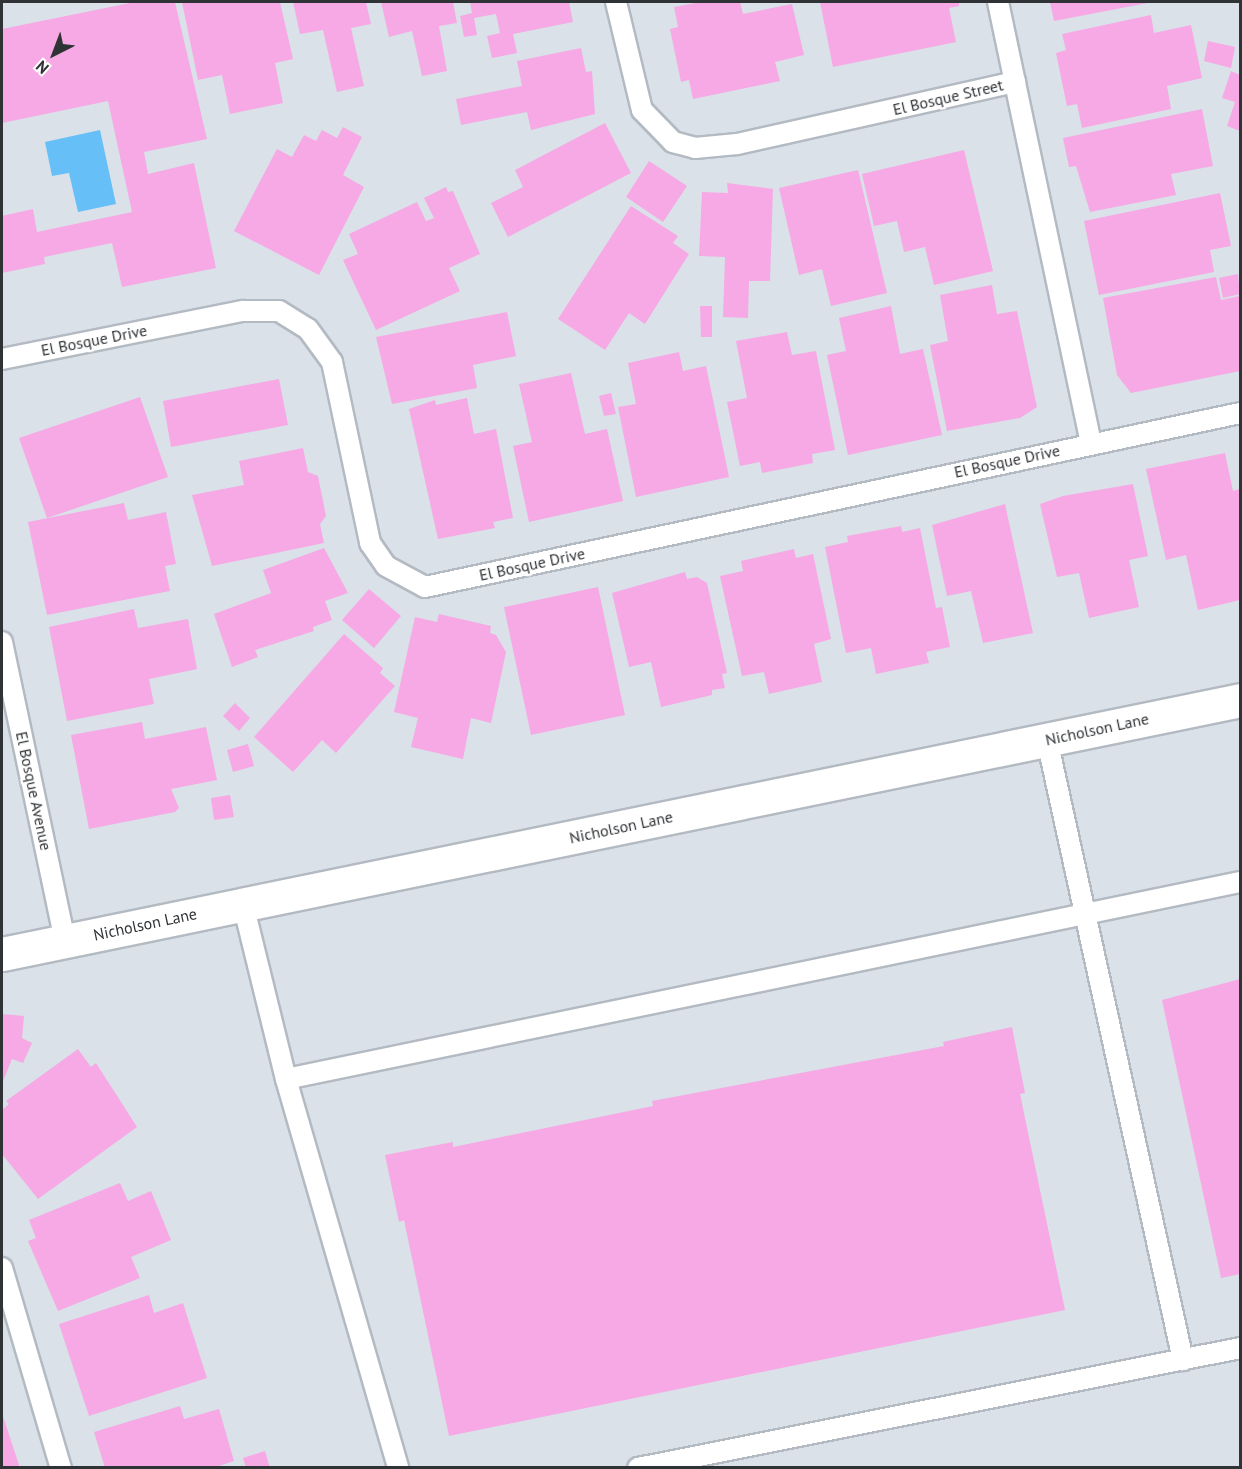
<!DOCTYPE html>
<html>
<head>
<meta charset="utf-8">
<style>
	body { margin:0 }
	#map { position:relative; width:1242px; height:1469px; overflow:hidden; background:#dae1e9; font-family:"PT Sans",sans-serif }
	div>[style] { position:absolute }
	.water>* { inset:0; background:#66bff7 }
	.building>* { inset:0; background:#f6a9e4 }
	.roads { filter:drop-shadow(2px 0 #b3bac2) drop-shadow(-2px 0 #b3bac2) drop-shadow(0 2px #b3bac2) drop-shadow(0 -2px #b3bac2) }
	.service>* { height:20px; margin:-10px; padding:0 10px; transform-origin:10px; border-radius:10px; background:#fff }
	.minor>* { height:33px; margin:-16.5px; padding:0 16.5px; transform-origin:16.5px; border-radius:16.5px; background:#fff }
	span { translate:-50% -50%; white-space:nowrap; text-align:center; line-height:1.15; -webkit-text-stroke:4.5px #fff; paint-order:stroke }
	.street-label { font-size:16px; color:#303336 }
	.frame { position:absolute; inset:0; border:3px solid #303336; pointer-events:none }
	.north { position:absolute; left:24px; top:24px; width:60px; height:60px; -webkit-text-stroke:4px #fff; paint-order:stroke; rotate:222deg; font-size:16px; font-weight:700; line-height:24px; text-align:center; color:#303336 }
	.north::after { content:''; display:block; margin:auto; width:21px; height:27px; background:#303336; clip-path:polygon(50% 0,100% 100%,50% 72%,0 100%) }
</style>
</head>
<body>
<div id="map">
	<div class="water">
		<i style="clip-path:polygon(100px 130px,116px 204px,78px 212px,69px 173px,52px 176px,45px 142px)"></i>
	</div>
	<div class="building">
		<i style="clip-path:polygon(135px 2px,175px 2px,207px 139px,144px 152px,148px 174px,194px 163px,216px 268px,122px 287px,112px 243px,44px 257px,45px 264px,2px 273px,2px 216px,33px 209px,37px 232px,132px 212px,108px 101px,2px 123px,2px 29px)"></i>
		<i style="clip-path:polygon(182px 2px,280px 2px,293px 59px,275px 63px,283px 103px,230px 114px,222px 75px,198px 80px)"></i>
		<i style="clip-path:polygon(293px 2px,366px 2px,371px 24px,351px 28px,364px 86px,337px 92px,323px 30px,300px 34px)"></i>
		<i style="clip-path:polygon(381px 2px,453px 2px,457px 23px,439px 26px,447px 71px,422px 76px,412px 31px,389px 37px)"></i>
		<i style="clip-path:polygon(470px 2px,569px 2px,573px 22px,513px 34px,517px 53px,492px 58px,487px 36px,500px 33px,496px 14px,474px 18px,477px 35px,464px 37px,460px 16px,472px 13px)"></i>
		<i style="clip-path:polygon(701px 2px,740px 2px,743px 14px,792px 4px,804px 55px,775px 62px,780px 81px,693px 99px,689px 80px,681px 82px,670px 29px,678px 27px,674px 7px)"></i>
		<i style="clip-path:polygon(820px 2px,959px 2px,959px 6px,949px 8px,956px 42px,833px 67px)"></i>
		<i style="clip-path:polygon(1050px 2px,1148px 2px,1148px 3px,1054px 21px)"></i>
		<i style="clip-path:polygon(1151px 15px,1154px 33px,1191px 25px,1202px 78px,1167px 86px,1171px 109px,1082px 128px,1077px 104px,1067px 106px,1056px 53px,1066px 50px,1062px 34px)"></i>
		<i style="clip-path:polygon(1208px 41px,1235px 47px,1231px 68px,1204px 61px)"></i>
		<i style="clip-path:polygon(581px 48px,586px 72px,592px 71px,595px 114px,531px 130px,527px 112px,461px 125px,456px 99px,522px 86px,517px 61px)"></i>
		<i style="clip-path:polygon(1231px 71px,1240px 75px,1240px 131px,1227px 126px,1235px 102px,1222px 98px)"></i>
		<i style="clip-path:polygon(1202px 109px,1213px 166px,1171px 174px,1176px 195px,1090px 212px,1076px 166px,1069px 167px,1063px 138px)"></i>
		<i style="clip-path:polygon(605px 123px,631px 173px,508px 237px,491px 203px,523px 187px,515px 170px)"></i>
		<i style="clip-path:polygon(343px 127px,362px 137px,343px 175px,364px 187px,319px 275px,234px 231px,277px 149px,292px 157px,304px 135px,316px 141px,322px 130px,337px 138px)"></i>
		<i style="clip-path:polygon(964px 150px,993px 271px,934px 285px,925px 247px,904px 252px,897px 221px,874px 226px,862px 174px)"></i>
		<i style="clip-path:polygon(649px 161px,687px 186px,663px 222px,626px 197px)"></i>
		<i style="clip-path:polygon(858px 170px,887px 293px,831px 306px,822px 269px,799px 275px,779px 188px)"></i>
		<i style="clip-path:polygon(727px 183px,773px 189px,770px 281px,749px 281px,748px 318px,723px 317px,725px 257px,699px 256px,702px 192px,728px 193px)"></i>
		<i style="clip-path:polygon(446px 187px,448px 192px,453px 191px,480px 254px,449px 268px,460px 291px,376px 330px,343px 260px,358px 254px,349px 234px,417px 202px,426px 221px,434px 218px,424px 198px)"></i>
		<i style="clip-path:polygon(1220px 193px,1231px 246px,1210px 250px,1214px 272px,1099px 295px,1084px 221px)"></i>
		<i style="clip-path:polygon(631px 206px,678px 236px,673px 243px,689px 254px,645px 324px,629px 313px,605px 350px,558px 319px)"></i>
		<i style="clip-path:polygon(1238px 274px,1240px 294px,1223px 298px,1219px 278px)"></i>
		<i style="clip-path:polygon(1216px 277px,1221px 300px,1240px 296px,1240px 371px,1131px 393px,1117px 375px,1103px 298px)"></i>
		<i style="clip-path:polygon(992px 285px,997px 314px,1017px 311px,1037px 407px,1020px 418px,947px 431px,930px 345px,948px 341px,940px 295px)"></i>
		<i style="clip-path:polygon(700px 306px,712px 306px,712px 337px,701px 337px)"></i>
		<i style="clip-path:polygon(891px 306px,900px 354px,923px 349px,942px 435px,848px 455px,827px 355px,846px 351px,839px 318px)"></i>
		<i style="clip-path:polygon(507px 312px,516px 356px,473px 365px,477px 388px,392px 404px,376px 337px)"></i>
		<i style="clip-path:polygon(787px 332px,792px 355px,816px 351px,835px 450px,812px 454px,813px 463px,762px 473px,760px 462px,740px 466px,727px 402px,747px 398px,736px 341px)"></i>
		<i style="clip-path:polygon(679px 352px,683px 371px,706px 366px,729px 477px,636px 497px,618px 407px,636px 404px,628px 363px)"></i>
		<i style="clip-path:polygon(571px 373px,585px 434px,607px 429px,623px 501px,529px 522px,513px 446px,532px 442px,519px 384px)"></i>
		<i style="clip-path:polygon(279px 379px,288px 425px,171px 447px,163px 401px)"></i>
		<i style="clip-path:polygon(611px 393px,616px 414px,604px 416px,599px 396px)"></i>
		<i style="clip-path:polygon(140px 397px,168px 477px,47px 518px,19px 438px)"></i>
		<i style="clip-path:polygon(467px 398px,474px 434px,496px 429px,513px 518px,493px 522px,495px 528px,438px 539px,409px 409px,435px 400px,436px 405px)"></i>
		<i style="clip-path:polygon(303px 448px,308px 472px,318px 476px,326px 516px,320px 524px,324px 543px,212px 566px,192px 495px,244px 485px,239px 461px)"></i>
		<i style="clip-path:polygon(1225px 453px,1233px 491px,1240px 489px,1240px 600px,1198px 610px,1186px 555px,1166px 560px,1146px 469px)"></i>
		<i style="clip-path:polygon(1133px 484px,1148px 556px,1129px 560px,1139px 607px,1089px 618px,1079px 573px,1057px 577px,1040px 504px,1063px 496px)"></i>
		<i style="clip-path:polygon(124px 503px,128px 520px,166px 512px,176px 564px,165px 566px,170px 591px,47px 615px,28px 522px)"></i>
		<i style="clip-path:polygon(1005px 504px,1033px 633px,983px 643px,971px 591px,947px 596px,932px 525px)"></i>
		<i style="clip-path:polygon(901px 526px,902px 532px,920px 528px,936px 608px,942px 607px,950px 647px,926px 652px,929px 663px,876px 674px,871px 648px,846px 653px,825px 547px,848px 542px,847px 536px)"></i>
		<i style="clip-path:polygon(324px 548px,348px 593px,325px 601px,332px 620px,313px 627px,314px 631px,255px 650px,258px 657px,232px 667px,214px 614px,271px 593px,263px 570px)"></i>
		<i style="clip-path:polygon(794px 549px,796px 558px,813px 554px,831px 639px,814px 644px,822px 682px,769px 694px,764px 672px,742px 676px,720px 576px,743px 571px,741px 561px)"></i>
		<i style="clip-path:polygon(685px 572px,687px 579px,697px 577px,707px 583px,727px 673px,722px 674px,725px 688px,712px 690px,712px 695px,661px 707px,651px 662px,629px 667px,612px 593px)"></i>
		<i style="clip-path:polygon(598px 587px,625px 715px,531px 735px,504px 607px)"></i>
		<i style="clip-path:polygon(369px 589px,401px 616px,374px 648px,342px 620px)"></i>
		<i style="clip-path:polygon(134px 609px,138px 628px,188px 619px,197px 669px,149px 679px,154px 704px,67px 721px,49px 627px)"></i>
		<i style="clip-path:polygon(439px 614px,491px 626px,490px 633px,496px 635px,506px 652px,491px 723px,471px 718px,463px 759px,411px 747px,418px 718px,394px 712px,415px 617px,437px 622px)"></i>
		<i style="clip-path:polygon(344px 634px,383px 668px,380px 673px,395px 686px,336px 753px,322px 740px,293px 772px,254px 737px)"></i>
		<i style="clip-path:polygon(235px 703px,250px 718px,239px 731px,223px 716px)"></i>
		<i style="clip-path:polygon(142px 722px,145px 739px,206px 727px,217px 780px,171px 789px,179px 808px,175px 812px,89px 829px,71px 735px)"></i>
		<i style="clip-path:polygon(248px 744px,254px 766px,233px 772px,227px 750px)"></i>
		<i style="clip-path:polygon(230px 795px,234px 817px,214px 820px,211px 798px)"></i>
		<i style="clip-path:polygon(1240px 979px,1240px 1274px,1221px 1278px,1162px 1000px)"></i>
		<i style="clip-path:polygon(2px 1014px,24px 1016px,22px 1038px,32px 1043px,23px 1063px,12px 1059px,2px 1084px)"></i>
		<i style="clip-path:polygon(1012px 1027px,1025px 1093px,1020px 1094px,1065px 1310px,449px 1436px,404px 1220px,399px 1222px,385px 1155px,453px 1142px,453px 1147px,653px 1106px,652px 1101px,944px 1046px,943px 1042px)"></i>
		<i style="clip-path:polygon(78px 1049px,91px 1067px,96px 1063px,137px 1127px,38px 1199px,2px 1154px,2px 1110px,9px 1104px,6px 1101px)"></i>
		<i style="clip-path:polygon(120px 1183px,128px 1201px,151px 1191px,171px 1240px,131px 1257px,140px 1278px,58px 1311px,28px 1241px,36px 1238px,29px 1220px)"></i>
		<i style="clip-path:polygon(149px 1295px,154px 1313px,183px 1303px,207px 1378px,89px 1416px,59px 1324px)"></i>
		<i style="clip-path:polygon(180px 1406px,184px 1419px,219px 1409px,234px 1461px,213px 1468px,105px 1468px,94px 1432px)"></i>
		<i style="clip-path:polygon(2px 1413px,20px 1468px,2px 1468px)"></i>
		<i style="clip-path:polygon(265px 1451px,270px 1468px,246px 1468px,243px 1458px)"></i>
	</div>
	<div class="roads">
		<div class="service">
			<i style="left:616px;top:2px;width:111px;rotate:76.5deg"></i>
			<i style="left:642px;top:110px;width:45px;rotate:45.9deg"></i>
			<i style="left:673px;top:142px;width:23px;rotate:15deg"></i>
			<i style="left:695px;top:148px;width:42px;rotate:-5.4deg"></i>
			<i style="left:737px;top:144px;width:285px;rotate:-12.6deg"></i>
			<i style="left:998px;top:2px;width:451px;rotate:78.1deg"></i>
			<i style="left:2px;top:359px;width:246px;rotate:-11.3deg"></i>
			<i style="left:243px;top:311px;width:36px"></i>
			<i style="left:279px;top:311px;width:34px;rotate:32deg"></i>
			<i style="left:308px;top:329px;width:41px;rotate:54deg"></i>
			<i style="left:332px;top:362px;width:185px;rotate:78.1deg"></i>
			<i style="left:370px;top:543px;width:28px;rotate:55deg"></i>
			<i style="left:386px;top:566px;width:44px;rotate:28.3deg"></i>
			<i style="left:425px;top:587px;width:833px;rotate:-12.05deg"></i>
			<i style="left:2px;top:642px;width:306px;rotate:78.1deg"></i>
			<i style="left:1047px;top:740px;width:635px;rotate:77.63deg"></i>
			<i style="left:243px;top:904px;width:180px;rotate:76.2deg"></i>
			<i style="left:286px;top:1079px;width:405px;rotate:73.9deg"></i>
			<i style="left:286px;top:1079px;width:974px;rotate:-11.67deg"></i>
			<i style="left:2px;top:1268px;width:209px;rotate:73.6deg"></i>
			<i style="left:638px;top:1468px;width:614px;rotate:-11.27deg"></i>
		</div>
		<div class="minor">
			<i style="left:2px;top:954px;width:1264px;rotate:-11.59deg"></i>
		</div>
	</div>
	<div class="street-label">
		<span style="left:948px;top:97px;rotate:-13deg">El Bosque Street</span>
		<span style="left:94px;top:340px;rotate:-11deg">El Bosque Drive</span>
		<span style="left:1007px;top:461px;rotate:-12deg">El Bosque Drive</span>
		<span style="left:532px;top:564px;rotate:-12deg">El Bosque Drive</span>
		<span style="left:1097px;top:729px;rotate:-12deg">Nicholson Lane</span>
		<span style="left:34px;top:791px;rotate:78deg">El Bosque Avenue</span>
		<span style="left:621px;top:827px;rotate:-12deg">Nicholson Lane</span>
		<span style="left:145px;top:924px;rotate:-12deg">Nicholson Lane</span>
	</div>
	<div class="frame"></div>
	<div class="north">N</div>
</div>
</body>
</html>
